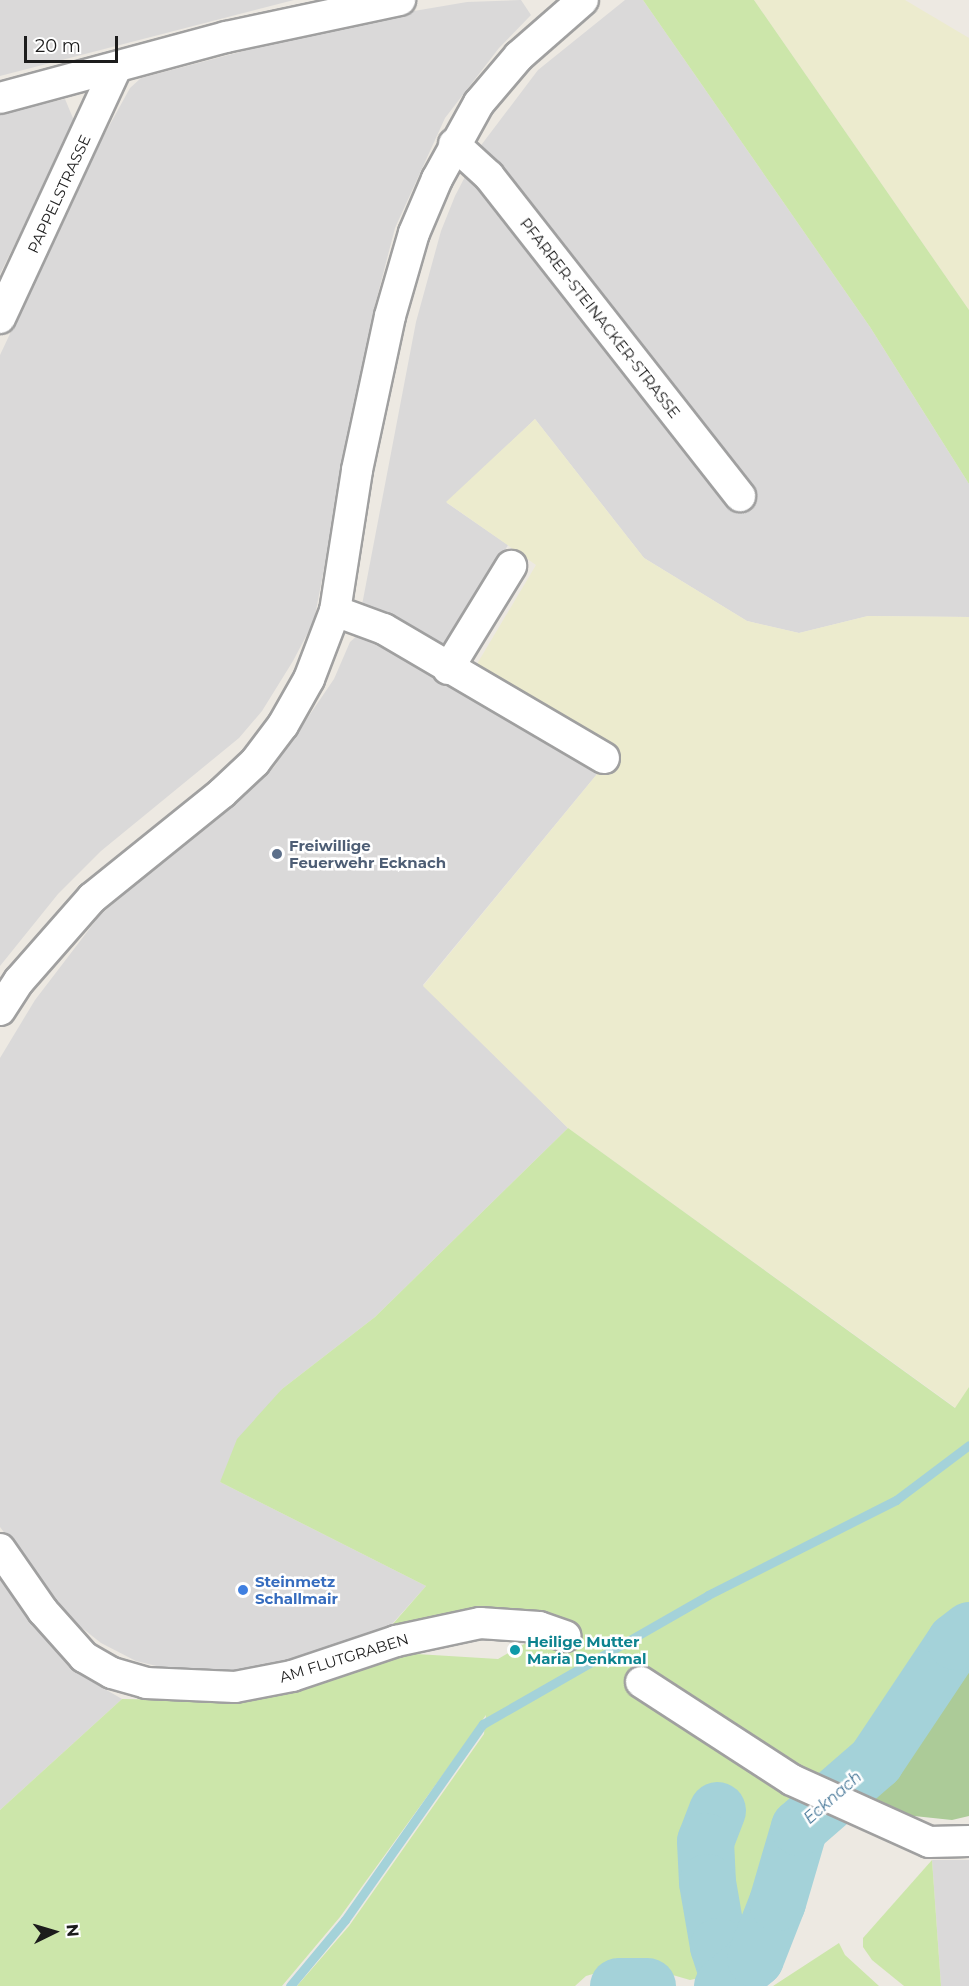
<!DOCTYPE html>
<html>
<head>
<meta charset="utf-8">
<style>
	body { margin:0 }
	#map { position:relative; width:969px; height:1986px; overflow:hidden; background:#ede9e2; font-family:Montserrat,sans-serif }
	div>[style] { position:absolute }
	.residential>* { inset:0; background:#dad9d9 }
	.farmland>* { inset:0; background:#ecebce }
	.grass>* { inset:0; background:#cce6aa }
	.forest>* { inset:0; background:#accb98 }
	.stream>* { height:9px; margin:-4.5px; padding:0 4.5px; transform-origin:4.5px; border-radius:4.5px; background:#a4d2d9 }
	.river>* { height:57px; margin:-28.5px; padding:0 28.5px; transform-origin:28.5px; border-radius:28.5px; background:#a4d2d9 }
	.roads { filter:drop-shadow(2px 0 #a0a0a0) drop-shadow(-2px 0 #a0a0a0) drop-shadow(0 2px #a0a0a0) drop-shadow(0 -2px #a0a0a0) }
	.street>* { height:30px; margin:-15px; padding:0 15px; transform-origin:15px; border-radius:15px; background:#fff }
	.dots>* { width:16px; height:16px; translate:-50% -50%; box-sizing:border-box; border:3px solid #fff; border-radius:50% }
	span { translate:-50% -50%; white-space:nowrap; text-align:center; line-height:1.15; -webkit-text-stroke:5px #fff; paint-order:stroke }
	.street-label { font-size:15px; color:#1c1c1c }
	.service-label { font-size:15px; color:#4e5e75; font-weight:700 }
	.left { translate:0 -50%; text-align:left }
	.shop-label { font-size:15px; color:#366cbe; font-weight:700 }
	.culture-label { font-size:15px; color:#0d838f; font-weight:700 }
	.water-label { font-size:16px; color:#477798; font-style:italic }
	.north { position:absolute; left:24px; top:1902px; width:60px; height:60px; -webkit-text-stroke:4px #fff; paint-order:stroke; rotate:85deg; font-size:16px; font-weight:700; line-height:24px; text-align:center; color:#1c1c1c }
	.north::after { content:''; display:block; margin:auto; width:21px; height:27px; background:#1c1c1c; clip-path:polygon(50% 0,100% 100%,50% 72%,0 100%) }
	.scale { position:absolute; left:24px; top:36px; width:94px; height:27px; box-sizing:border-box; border:3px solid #1c1c1c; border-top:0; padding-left:8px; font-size:18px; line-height:21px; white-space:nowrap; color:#1c1c1c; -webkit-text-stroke:4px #fff; paint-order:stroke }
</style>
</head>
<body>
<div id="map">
	<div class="residential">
		<i style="clip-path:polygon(0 0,294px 0,0 76px)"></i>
		<i style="clip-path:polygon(521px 0,531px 15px,499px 48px,445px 118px,395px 228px,373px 313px,314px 621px,293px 661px,262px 711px,239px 738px,101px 851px,58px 894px,0 966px,0 355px,103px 137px,130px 88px,141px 78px,361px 20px,467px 2px)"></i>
		<i style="clip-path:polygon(625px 0,643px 0,870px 327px,969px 484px,969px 617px,868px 616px,799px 633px,747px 621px,644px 558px,535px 419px,447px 503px,508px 545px,446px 651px,362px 605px,416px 322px,441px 231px,455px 196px,482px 144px,538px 70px)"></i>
		<i style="clip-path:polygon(65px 99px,75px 123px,0 274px,0 113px)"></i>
		<i style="clip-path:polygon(361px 632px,602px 768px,423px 985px,568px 1128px,375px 1317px,282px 1389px,220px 1482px,426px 1586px,384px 1633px,234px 1679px,189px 1674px,136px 1661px,101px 1643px,67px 1616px,0 1527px,0 1058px,35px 1000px,100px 915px,274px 767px,334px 679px,350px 642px)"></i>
		<i style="clip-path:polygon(0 1570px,45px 1639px,79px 1674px,122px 1699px,0 1810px)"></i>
		<i style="clip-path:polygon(932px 1860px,969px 1860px,969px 1986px,941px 1986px)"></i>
	</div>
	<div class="farmland">
		<i style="clip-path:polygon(754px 0,905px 0,969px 38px,969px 310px)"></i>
		<i style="clip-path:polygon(535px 419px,644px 558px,747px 621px,799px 633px,868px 616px,969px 617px,969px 1387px,956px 1408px,568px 1128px,423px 986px,602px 768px,615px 745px,474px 669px,536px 565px,446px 502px)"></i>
	</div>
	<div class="grass">
		<i style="clip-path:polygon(643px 0,754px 0,969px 310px,969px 484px,870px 327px)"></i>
		<i style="clip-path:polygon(568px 1128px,955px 1408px,969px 1387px,969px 1617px,948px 1634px,822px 1781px,678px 1693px,692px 1735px,797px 1799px,779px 1828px,765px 1899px,749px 1941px,726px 1943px,719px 1846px,735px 1802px,728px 1786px,711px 1793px,693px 1837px,687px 1873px,703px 1912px,708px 1958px,703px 1977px,690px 1980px,631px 1963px,586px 1976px,575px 1986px,297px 1986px,349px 1926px,484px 1734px,486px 1715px,340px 1917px,282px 1986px,0 1986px,0 1810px,122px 1699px,182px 1700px,237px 1694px,400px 1653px,498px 1659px,559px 1624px,385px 1633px,426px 1586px,220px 1482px,237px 1439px,282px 1389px,375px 1317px)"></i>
		<i style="clip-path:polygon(932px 1860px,941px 1986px,904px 1986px,872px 1960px,863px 1947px,863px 1938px)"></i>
		<i style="clip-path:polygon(839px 1943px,845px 1955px,879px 1986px,773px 1986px)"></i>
	</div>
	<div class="forest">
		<i style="clip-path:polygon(969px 1617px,969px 1816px,952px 1820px,895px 1814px,822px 1781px,948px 1634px)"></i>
	</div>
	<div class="stream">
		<i style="left:290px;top:1986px;width:86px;rotate:-50.2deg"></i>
		<i style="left:345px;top:1920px;width:240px;rotate:-54.9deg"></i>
		<i style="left:483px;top:1724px;width:259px;rotate:-29.8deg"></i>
		<i style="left:708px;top:1595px;width:211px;rotate:-26.8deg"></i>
		<i style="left:896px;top:1500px;width:91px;rotate:-37deg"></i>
	</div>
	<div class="river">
		<i style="left:717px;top:1810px;width:33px;rotate:111deg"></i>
		<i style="left:705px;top:1841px;width:41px;rotate:87.2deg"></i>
		<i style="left:707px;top:1882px;width:65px;rotate:80.2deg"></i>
		<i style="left:718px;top:1946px;width:38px;rotate:72deg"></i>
		<i style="left:618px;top:1986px;width:29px"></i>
		<i style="left:722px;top:1986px;width:43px;rotate:-40.3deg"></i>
		<i style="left:755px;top:1958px;width:60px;rotate:-68.6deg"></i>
		<i style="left:777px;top:1902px;width:78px;rotate:-73.7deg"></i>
		<i style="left:799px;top:1827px;width:101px;rotate:-41deg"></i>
		<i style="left:875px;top:1761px;width:144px;rotate:-56.3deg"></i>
		<i style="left:955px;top:1641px;width:18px;rotate:-38deg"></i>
	</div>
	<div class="roads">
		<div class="street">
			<i style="left:0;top:98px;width:234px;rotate:-15.1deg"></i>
			<i style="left:226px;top:37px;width:178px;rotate:-12deg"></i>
			<i style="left:454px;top:144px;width:47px;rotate:42.4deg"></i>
			<i style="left:489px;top:176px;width:407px;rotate:51.9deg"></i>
			<i style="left:0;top:318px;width:273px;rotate:-65.1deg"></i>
			<i style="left:335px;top:611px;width:52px;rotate:20.2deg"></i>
			<i style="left:384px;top:629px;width:255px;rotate:30.4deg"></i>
			<i style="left:448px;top:669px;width:121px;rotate:-58.5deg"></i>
			<i style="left:0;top:1010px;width:35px;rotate:-57deg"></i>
			<i style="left:19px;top:981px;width:111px;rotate:-48.7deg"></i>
			<i style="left:92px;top:898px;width:167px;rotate:-38.9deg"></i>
			<i style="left:222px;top:793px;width:45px;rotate:-43.2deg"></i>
			<i style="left:255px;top:762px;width:46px;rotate:-52.9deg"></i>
			<i style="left:283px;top:725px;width:53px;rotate:-60.5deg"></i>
			<i style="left:309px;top:679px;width:73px;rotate:-69.1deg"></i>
			<i style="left:335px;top:611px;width:143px;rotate:-81.1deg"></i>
			<i style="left:357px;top:470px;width:157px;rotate:-77.9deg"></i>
			<i style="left:390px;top:316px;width:86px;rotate:-73.9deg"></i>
			<i style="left:414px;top:233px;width:59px;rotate:-66.9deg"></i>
			<i style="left:437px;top:179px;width:87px;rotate:-61.1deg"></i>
			<i style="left:479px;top:103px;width:62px;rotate:-49.6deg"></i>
			<i style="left:519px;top:56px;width:85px;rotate:-41.2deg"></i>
			<i style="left:0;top:1549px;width:75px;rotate:55.3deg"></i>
			<i style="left:43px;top:1611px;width:62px;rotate:48.3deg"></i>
			<i style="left:84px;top:1657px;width:32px;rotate:30deg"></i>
			<i style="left:112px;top:1673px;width:35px;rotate:16deg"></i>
			<i style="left:146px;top:1683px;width:89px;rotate:2.6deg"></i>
			<i style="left:235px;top:1687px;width:58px;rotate:-10.9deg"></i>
			<i style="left:292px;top:1676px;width:110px;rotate:-18.6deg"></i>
			<i style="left:396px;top:1641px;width:86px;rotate:-12.1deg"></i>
			<i style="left:480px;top:1623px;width:59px;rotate:3.9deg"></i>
			<i style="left:539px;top:1627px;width:28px;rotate:19deg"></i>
			<i style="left:641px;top:1682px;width:180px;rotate:33deg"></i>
			<i style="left:792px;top:1780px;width:150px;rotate:24.3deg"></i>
			<i style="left:929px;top:1842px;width:40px;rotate:-1.4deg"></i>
		</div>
	</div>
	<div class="dots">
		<i style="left:277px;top:854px;background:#5c6f8a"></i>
		<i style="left:243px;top:1590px;background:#3f7fe0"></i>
		<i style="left:515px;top:1650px;background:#0f9aa8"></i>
	</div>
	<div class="street-label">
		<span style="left:59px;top:194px;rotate:-65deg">PAPPELSTRASSE</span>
		<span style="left:600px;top:318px;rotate:52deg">PFARRER-STEINACKER-STRASSE</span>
		<span style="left:344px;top:1658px;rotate:-17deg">AM FLUTGRABEN</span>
	</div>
	<div class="service-label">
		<span class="left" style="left:289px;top:854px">Freiwillige<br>Feuerwehr Ecknach</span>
	</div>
	<div class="shop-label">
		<span class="left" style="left:255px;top:1590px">Steinmetz<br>Schallmair</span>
	</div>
	<div class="culture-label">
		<span class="left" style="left:527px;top:1650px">Heilige Mutter<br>Maria Denkmal</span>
	</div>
	<div class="water-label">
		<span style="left:833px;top:1798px;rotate:-41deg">Ecknach</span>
	</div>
	<div class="north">N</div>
	<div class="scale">20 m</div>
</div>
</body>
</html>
